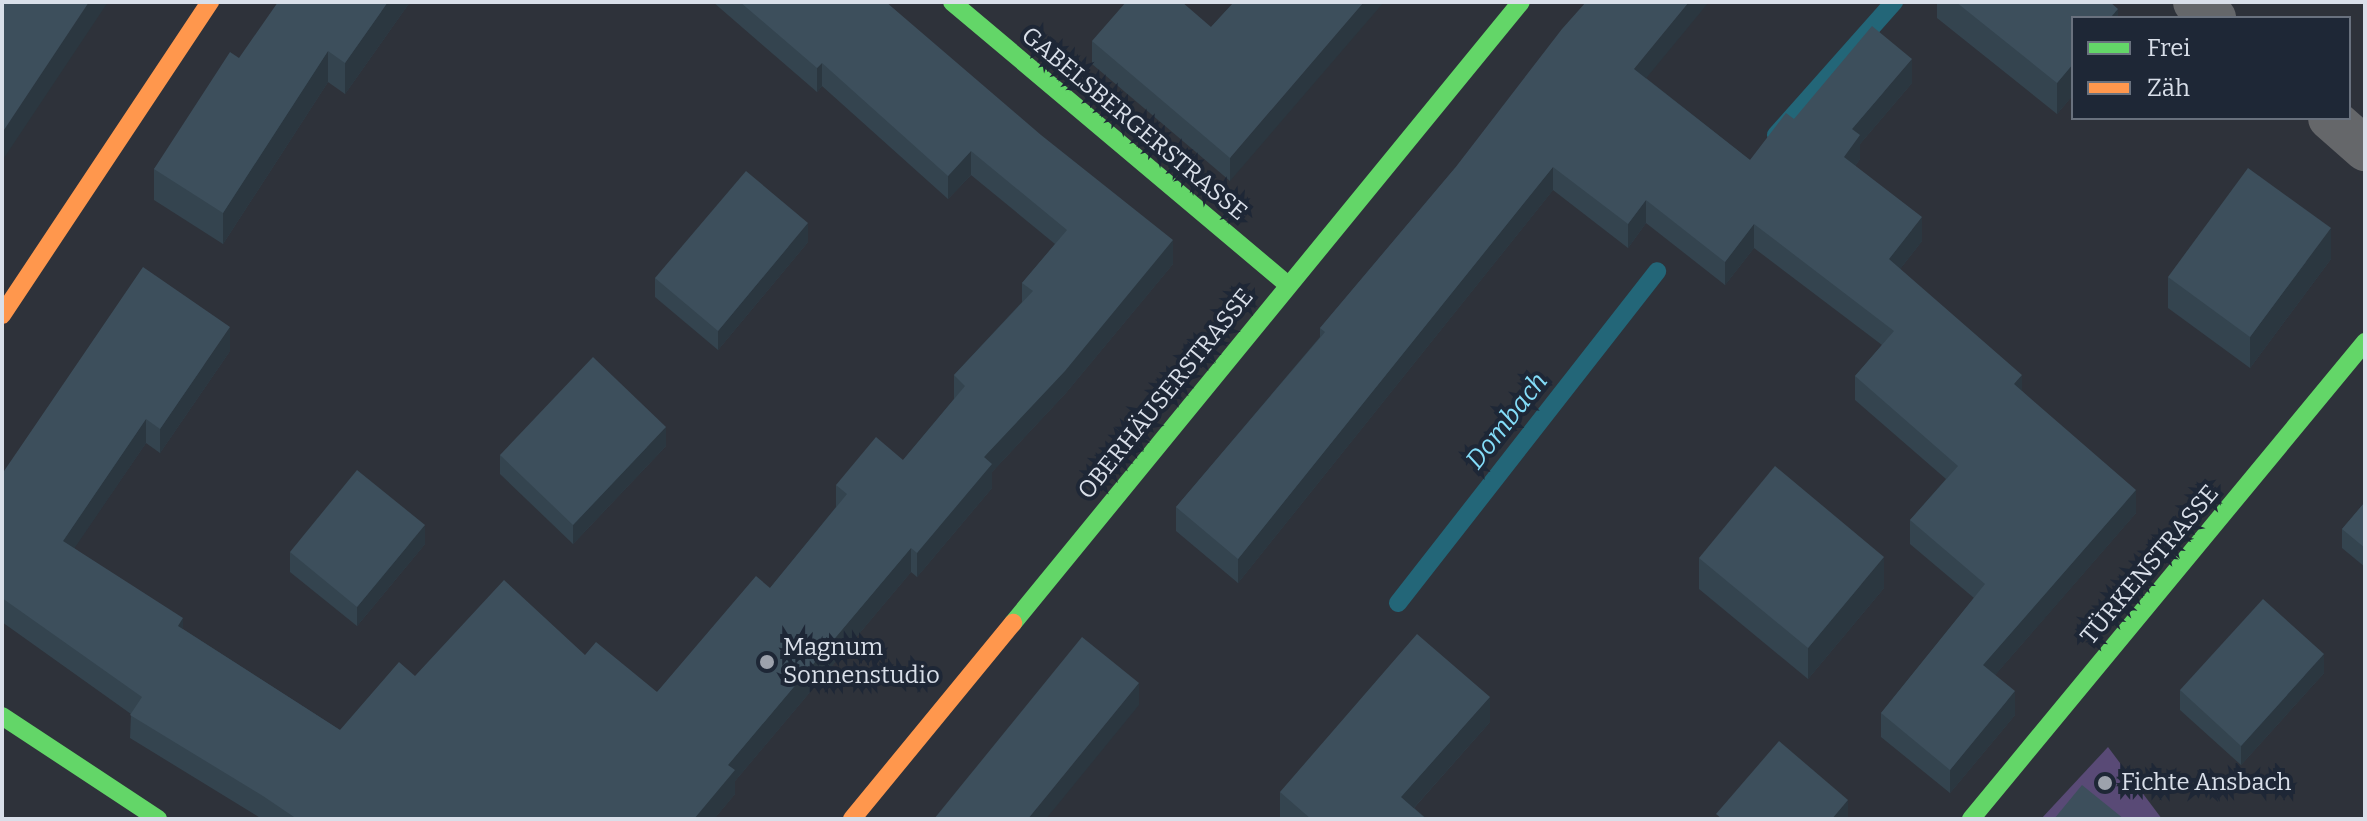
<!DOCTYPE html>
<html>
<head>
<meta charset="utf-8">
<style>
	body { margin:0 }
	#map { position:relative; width:2367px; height:821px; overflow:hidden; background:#2e323a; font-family:Bitter,serif }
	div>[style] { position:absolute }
	.green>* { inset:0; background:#594a76 }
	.stream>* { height:18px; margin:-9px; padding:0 9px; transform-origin:9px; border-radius:9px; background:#236678 }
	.street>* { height:44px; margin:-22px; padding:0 22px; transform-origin:22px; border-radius:22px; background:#65676a }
	.fast>* { height:18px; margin:-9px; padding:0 9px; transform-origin:9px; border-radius:9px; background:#63d668 }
	.slow>* { height:18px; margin:-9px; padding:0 9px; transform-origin:9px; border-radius:9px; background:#ff974d }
	.wall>* { inset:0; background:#34444f }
	.shaded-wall>* { inset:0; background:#2b3740 }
	.building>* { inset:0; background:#3d4f5c }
	.dots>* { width:22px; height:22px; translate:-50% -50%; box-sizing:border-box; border:4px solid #1e2736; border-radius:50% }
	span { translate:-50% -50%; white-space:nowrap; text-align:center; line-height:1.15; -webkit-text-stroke:8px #1e2736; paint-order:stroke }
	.street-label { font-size:24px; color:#d9dfe9 }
	.poi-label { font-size:24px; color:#d9dfe9 }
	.left { translate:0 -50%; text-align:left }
	.water-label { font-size:26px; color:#84ddf9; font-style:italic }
	.frame { position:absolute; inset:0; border:4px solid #d9dfe9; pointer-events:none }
	.legend { position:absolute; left:2071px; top:16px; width:280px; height:104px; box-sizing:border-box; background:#1e2736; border:2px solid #69717e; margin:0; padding:10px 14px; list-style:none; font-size:24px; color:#d9dfe9 }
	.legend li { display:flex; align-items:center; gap:16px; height:40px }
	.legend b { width:40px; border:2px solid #69717e }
</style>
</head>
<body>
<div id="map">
	<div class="green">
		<i style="clip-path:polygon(2108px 747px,2162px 819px,2041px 819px)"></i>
	</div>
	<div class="stream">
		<i style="left:1776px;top:135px;width:178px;rotate:-48.4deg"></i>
		<i style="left:1398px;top:603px;width:421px;rotate:-52deg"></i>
	</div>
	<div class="street">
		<i style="left:2195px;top:2px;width:25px;rotate:40deg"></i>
		<i style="left:2330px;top:118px;width:47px;rotate:41.5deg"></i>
	</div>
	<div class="fast">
		<i style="left:952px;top:2px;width:436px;rotate:40.1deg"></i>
		<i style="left:1013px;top:623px;width:802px;rotate:-50.72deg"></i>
		<i style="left:2px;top:716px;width:187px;rotate:33.4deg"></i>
		<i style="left:1971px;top:819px;width:619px;rotate:-50.44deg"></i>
	</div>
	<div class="slow">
		<i style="left:2px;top:315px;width:376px;rotate:-56.4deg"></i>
		<i style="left:852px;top:819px;width:254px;rotate:-50.6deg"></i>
	</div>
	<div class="wall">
		<i style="clip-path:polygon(410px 2px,345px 94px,328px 82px,223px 244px,154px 200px,154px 169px,239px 58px)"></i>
		<i style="clip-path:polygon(713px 2px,886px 2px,1173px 264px,1065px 394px,992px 472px,992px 488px,917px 577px,911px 572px,735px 781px,735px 794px,714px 819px,262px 819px,130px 738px,131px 714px,2px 622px,2px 474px,230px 351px,160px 453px,146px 443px,74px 548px,183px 629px,340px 730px,415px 676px,585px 655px,657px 692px,770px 588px,836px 507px,836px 485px,903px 460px,954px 399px,954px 375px,1022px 302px,1022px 283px,1055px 244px,971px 175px,948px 199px,822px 86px,817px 92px)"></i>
		<i style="clip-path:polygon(1234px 2px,1230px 181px,1092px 64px,1092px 41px,1211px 27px)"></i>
		<i style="clip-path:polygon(1937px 2px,2110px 2px,2118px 18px,2073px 18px,2073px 95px,2057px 114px,1937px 18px)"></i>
		<i style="clip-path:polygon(1646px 78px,1750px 160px,1794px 119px,1912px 83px,1860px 144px,1860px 159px,1855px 166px,1922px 241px,1900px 269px,2022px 391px,2136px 513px,1995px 675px,2015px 715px,1950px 793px,1881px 737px,1881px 713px,1974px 598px,1910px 544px,1910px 520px,1946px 479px,1855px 400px,1855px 376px,1882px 345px,1754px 248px,1725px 285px,1646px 223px,1628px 248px,1553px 190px,1238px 583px,1176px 531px,1176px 507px,1320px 337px,1320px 328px,1455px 168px)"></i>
		<i style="clip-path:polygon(808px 242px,718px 350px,655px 297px,655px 278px)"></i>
		<i style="clip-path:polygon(2331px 259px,2250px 368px,2168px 308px,2168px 277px)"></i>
		<i style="clip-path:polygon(666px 446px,573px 544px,500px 474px,500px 455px)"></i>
		<i style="clip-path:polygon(2365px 502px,2365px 567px,2342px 548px,2342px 529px)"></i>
		<i style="clip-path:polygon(425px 544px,357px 626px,290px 572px,290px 552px)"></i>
		<i style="clip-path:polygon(1699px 558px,1884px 588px,1808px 679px,1699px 589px)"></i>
		<i style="clip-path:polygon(2324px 673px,2241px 765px,2180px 710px,2180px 690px)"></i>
		<i style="clip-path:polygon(1490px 722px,1414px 808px,1427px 819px,1282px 819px,1280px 817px,1280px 792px)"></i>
	</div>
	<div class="shaded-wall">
		<i style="clip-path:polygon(89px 2px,108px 2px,2px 161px,2px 133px)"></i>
		<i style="clip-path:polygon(388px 2px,410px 2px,345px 94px,345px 63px)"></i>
		<i style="clip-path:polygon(1364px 2px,1384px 2px,1230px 181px,1230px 158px)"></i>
		<i style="clip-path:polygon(1689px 2px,1709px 2px,1634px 93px,1634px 69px)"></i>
		<i style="clip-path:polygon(2118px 9px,2118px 18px,2110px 18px)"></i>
		<i style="clip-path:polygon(328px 51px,328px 82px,223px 244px,223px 213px)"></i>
		<i style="clip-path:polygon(1912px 59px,1912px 83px,1860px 144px,1860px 159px,1844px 181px,1844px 157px,1852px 129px)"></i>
		<i style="clip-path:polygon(822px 63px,822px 86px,817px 92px,817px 68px)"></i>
		<i style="clip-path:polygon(2073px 64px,2073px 95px,2057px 114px,2057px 83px)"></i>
		<i style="clip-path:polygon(971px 151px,971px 175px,948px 199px,948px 176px)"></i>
		<i style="clip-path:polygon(1553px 167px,1553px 190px,1238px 583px,1238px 559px)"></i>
		<i style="clip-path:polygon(1646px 200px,1646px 223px,1628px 248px,1628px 224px)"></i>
		<i style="clip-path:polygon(1922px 217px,1922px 241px,1889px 283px,1889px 259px)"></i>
		<i style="clip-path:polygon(808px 223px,808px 242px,718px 350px,718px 331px)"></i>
		<i style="clip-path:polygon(1754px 224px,1754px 248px,1725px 285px,1725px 262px)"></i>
		<i style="clip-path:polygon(2331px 228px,2331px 259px,2250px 368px,2250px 337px)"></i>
		<i style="clip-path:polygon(1173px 240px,1173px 264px,1065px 394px,992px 472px,992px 488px,917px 577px,917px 553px,984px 457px)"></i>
		<i style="clip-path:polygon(230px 327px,230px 351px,160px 453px,160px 429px)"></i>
		<i style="clip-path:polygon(2022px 375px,2022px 398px,2014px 384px)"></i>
		<i style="clip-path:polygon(146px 419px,146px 443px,63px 565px,63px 541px)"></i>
		<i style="clip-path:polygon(666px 427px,666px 446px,573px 544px,573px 525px)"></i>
		<i style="clip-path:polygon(2136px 490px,2136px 513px,1983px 689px,1983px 665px)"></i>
		<i style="clip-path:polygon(425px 525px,425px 544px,357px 626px,357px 607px)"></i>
		<i style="clip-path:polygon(911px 548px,911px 572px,735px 781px,735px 794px,714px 819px,694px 819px,728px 765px)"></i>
		<i style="clip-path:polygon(1884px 557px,1884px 588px,1808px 679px,1808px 648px)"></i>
		<i style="clip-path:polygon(183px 618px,183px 641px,178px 626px)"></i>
		<i style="clip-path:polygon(2324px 654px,2324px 673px,2241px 765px,2241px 746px)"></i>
		<i style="clip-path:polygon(1139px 683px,1139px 705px,1046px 819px,1028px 819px)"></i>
		<i style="clip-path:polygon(2015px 691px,2015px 715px,1950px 793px,1950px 770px)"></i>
		<i style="clip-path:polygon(1490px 697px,1490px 722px,1404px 819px,1401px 797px)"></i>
		<i style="clip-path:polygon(1848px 800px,1848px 819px,1832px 819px)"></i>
	</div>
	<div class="building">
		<i style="clip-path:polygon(2px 2px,89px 2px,2px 133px)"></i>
		<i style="clip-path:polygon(278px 2px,388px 2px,345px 63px,328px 51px,223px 213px,154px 169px,230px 52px,239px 58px)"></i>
		<i style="clip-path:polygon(740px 2px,886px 2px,1041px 135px,1173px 240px,1065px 371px,984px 457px,992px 464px,917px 553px,911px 548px,728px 765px,735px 770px,694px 819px,297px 819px,263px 796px,130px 715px,142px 697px,2px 598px,2px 474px,143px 267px,230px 327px,160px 429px,146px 419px,63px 541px,183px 618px,178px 626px,340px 730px,399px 662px,415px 676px,504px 580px,585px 655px,596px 642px,657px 692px,756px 576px,770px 588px,847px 494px,836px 485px,876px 437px,903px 460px,965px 386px,954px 375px,1033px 291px,1022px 283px,1067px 230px,971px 151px,948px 176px,822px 63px,817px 68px)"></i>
		<i style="clip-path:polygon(1126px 2px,1182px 2px,1211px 27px,1234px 2px,1364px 2px,1230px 158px,1092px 41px)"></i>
		<i style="clip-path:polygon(1586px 2px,1689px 2px,1634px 69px,1750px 160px,1786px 113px,1794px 119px,1872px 26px,1912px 59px,1852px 129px,1860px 135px,1844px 157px,1922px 217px,1889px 259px,2022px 375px,2014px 384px,2136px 490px,1983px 665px,2015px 691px,1950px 770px,1881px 713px,1985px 584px,1910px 520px,1958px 466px,1855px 376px,1894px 331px,1754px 224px,1725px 262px,1646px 200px,1628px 224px,1553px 167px,1238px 559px,1176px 507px,1325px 332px,1320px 328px,1455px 168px,1562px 29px)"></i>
		<i style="clip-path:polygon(1956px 2px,2110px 2px,2118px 9px,2110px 18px,2073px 18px,2073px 64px,2057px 83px)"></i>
		<i style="clip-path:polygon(2248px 168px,2331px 228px,2250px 337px,2168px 277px)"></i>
		<i style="clip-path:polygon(746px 171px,808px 223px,718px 331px,655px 278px)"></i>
		<i style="clip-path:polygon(593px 357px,666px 427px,573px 525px,500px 455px)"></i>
		<i style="clip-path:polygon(1775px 466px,1884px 557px,1808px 648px,1699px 558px)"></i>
		<i style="clip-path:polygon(357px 470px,425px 525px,357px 607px,290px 552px)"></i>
		<i style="clip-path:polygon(2365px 502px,2365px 548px,2342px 529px)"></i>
		<i style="clip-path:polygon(2263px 599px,2324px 654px,2241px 746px,2180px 690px)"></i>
		<i style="clip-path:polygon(1417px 634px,1490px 697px,1401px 797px,1426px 819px,1311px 819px,1280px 792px)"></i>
		<i style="clip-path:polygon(1082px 637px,1139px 683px,1028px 819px,934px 819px)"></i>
		<i style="clip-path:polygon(1779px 741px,1848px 800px,1832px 819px,1722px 819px,1716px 814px)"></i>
		<i style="clip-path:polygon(2082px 785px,2124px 819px,2054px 819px)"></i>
	</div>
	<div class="dots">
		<i style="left:767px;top:662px;background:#9da2ac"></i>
		<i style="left:2105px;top:783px;background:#9da2ac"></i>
	</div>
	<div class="street-label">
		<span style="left:1134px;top:124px;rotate:40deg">GABELSBERGERSTRASSE</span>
		<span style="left:1166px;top:394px;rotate:-51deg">OBERHÄUSERSTRASSE</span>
		<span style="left:2150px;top:565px;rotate:-50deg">TÜRKENSTRASSE</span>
	</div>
	<div class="poi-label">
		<span class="left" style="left:783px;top:662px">Magnum<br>Sonnenstudio</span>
		<span class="left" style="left:2121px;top:783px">Fichte Ansbach</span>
	</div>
	<div class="water-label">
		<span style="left:1507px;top:421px;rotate:-52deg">Dombach</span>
	</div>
	<div class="frame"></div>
	<ul class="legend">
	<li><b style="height:10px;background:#63d668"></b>Frei</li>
	<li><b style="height:10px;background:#ff974d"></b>Zäh</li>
	</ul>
</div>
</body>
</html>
